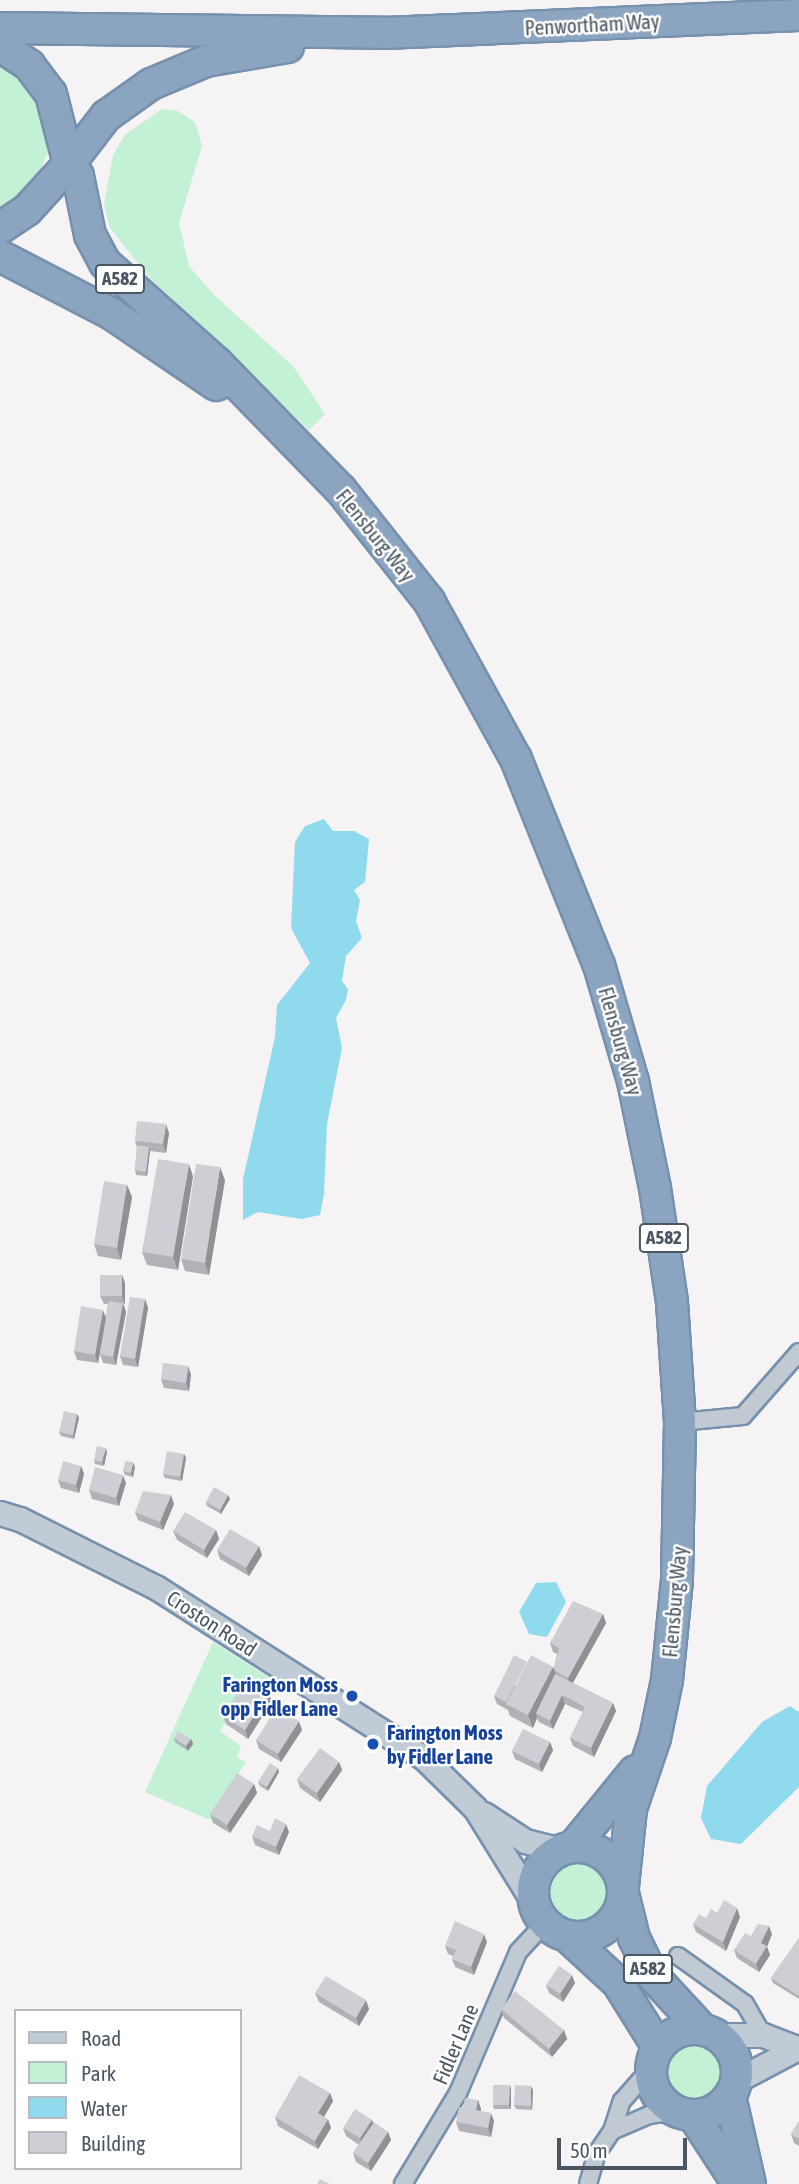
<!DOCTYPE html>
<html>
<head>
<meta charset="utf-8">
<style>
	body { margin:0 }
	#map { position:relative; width:799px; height:2184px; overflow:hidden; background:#f5f3f3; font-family:"Asap Condensed",sans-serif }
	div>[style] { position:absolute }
	.green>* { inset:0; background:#c3f1d5 }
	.round { border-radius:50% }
	.water>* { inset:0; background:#90daee }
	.roads { filter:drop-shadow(2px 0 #7690ad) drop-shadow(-2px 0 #7690ad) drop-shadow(0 2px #7690ad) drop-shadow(0 -2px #7690ad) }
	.street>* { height:16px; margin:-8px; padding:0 8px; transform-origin:8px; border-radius:8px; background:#c1cad2 }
	.secondary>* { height:23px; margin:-11.5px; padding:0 11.5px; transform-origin:11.5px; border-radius:11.5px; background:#c1cbd6 }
	.highway>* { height:30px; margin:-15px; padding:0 15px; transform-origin:15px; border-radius:15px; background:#8ba5c1 }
	.highway>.ring { margin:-15px; padding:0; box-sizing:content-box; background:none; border:30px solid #8ba5c1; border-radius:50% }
	.wall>* { inset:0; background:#b0b2b7 }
	.shaded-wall>* { inset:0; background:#909195 }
	.building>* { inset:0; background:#cdcfd5 }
	.dots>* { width:19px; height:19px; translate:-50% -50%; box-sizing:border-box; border:4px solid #fff; border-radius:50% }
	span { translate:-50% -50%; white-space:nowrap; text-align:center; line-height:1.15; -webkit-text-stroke:5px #fff; paint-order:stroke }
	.shield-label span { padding:2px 5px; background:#fff; border:2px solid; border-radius:5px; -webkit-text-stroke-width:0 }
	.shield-label { font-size:19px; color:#4a5661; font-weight:700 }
	.street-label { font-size:21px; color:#4a5661 }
	.transit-label { font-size:21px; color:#164399; font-weight:700 }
	.right { translate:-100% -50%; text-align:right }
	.left { translate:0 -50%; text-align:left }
	.legend { position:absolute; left:14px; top:2009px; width:228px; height:161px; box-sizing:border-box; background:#fff; border:2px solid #b7bbc0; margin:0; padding:9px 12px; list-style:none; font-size:21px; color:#4a5661 }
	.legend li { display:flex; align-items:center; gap:14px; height:35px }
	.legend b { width:35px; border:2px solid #b7bbc0 }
	.scale { position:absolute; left:557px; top:2138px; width:130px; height:32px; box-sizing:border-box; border:4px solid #4a5661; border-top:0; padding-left:9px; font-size:21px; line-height:24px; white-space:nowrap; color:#4a5661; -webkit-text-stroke:5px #fff; paint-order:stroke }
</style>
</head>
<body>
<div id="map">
	<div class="green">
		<i style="clip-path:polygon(0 61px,16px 71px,37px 97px,50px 147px,37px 179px,0 209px)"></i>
		<i style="clip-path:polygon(162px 109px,178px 111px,195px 122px,202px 146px,179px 223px,189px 266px,214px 295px,293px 366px,325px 414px,309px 430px,147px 275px,110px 228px,104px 205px,113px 155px,125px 135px)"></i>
		<i style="clip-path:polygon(213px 1642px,283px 1686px,250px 1684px,220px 1731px,241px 1746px,237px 1757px,246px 1762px,210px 1820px,145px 1792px)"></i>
		<i class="round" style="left:545px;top:1859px;width:64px;height:64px"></i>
		<i class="round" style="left:663px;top:2040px;width:62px;height:62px"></i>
	</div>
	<div class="water">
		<i style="clip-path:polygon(324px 819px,333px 831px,354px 831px,369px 839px,365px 882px,354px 890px,360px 900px,356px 921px,362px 938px,346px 956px,342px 981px,348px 989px,346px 1000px,336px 1018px,342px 1048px,327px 1124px,324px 1194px,320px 1215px,302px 1219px,258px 1212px,243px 1220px,243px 1179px,275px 1037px,277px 1005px,310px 963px,291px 928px,295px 842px,305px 826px)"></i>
		<i style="clip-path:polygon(556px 1582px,566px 1602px,547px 1637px,529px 1634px,519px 1612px,536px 1583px)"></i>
		<i style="clip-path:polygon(790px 1706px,799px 1712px,799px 1787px,741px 1844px,711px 1839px,701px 1818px,707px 1786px,762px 1722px)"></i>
	</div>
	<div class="roads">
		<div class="street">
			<i style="left:680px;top:1422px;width:63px;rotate:-5.4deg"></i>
			<i style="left:743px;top:1416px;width:85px;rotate:-48.8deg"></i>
			<i style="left:678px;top:1956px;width:82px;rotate:35.6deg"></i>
			<i style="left:745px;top:2004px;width:36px;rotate:60deg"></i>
			<i style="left:612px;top:2131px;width:40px;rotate:-23.4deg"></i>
			<i style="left:649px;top:2115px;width:27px;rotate:-8deg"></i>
			<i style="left:403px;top:2184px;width:106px;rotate:-58.9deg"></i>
			<i style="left:458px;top:2093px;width:153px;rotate:-66.9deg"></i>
			<i style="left:518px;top:1952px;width:40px;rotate:-47deg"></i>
			<i style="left:588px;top:2184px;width:32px;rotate:-74deg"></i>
			<i style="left:597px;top:2153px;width:27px;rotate:-56deg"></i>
			<i style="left:612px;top:2131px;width:32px;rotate:-72deg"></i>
			<i style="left:622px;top:2101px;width:44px;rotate:-48.7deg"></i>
		</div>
		<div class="secondary">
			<i style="left:0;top:1513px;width:21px;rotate:17deg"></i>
			<i style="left:20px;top:1519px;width:153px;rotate:26.7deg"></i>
			<i style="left:157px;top:1588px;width:317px;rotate:32.5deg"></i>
			<i style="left:424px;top:1758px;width:71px;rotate:44.4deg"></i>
			<i style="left:475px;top:1808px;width:112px;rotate:58.2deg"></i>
			<i style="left:484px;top:1814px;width:49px;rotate:33.4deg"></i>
			<i style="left:525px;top:1841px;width:38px;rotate:14deg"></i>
			<i style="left:719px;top:2035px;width:44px"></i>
			<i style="left:763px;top:2035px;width:39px;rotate:21deg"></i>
			<i style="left:737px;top:2080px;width:69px;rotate:-27.7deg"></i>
		</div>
		<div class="highway">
			<i style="left:0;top:28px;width:385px;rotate:0.7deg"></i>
			<i style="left:385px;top:33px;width:414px;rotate:-2.5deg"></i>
			<i style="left:0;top:46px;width:35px;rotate:33deg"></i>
			<i style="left:29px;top:65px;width:36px;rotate:53deg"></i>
			<i style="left:51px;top:94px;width:72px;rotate:75.6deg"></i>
			<i style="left:69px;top:164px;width:62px;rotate:132.4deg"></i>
			<i style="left:27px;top:210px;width:32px;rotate:146deg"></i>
			<i style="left:69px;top:164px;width:61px;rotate:-52.4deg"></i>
			<i style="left:106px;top:116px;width:55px;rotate:-35.4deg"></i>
			<i style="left:151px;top:84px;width:60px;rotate:-22.7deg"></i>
			<i style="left:206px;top:61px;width:83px;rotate:-9.7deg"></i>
			<i style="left:69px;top:166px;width:13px;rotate:48deg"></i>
			<i style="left:78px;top:176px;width:60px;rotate:78.5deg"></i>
			<i style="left:90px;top:235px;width:32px;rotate:62deg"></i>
			<i style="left:105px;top:263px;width:150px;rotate:41.8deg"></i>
			<i style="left:217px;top:363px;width:177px;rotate:45.7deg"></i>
			<i style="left:341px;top:490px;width:142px;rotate:51.6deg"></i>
			<i style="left:429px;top:601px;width:180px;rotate:61.2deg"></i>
			<i style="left:516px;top:759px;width:222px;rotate:68.1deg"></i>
			<i style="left:599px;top:965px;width:121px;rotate:73.7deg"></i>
			<i style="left:633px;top:1081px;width:109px;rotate:78.4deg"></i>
			<i style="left:655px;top:1188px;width:115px;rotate:81.5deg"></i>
			<i style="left:672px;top:1302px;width:120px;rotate:86.2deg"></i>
			<i style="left:680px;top:1422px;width:158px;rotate:91.1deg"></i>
			<i style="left:677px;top:1580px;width:100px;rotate:95.7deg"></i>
			<i style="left:667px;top:1680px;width:59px;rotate:101.7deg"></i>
			<i style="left:655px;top:1738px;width:75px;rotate:108.7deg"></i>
			<i style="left:631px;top:1809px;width:77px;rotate:95.9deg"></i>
			<i style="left:0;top:256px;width:126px;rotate:27.4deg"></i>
			<i style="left:112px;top:314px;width:126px;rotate:34.3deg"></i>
			<i style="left:573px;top:1847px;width:98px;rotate:-50.8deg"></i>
			<i class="ring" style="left:533px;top:1847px;width:60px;height:60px"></i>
			<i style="left:623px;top:1893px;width:46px;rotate:76.3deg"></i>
			<i style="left:634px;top:1938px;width:41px;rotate:64.1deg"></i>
			<i style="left:652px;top:1975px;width:72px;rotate:47.2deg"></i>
			<i style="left:567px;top:1936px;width:69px;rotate:42.7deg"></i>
			<i style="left:618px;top:1983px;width:75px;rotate:58deg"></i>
			<i class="ring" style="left:651px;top:2029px;width:56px;height:56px"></i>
			<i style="left:730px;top:2096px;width:90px;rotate:77.2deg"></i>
			<i style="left:693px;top:2115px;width:82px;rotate:56.9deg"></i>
		</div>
	</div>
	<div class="wall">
		<i style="clip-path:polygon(169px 1133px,166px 1153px,150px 1151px,147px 1176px,136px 1175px,135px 1170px,137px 1148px,135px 1141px)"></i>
		<i style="clip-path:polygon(193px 1176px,178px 1270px,147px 1265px,142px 1252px)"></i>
		<i style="clip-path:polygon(225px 1180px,209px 1275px,185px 1271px,181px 1259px)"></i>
		<i style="clip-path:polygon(127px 1185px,132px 1197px,121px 1260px,98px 1256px,94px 1244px)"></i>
		<i style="clip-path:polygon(122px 1275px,125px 1283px,125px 1304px,123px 1304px,126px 1312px,116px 1365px,103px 1363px,100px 1354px,108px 1304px,104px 1304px,100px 1296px)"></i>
		<i style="clip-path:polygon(145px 1299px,148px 1308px,138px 1367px,123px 1365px,120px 1356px)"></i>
		<i style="clip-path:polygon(106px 1318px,98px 1363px,77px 1360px,74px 1351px)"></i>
		<i style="clip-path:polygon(191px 1374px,189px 1391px,164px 1388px,161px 1379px)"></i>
		<i style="clip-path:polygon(77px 1414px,79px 1418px,74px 1439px,61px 1436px,59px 1432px)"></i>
		<i style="clip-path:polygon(107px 1452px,104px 1466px,95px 1464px,94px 1460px)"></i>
		<i style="clip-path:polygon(184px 1454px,186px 1458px,182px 1481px,165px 1478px,163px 1474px)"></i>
		<i style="clip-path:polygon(81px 1466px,84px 1474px,79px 1493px,61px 1488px,58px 1480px)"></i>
		<i style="clip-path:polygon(135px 1467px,133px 1477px,125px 1475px,123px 1471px)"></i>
		<i style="clip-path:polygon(126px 1483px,119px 1506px,92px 1499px,89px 1490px)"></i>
		<i style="clip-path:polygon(228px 1495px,230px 1499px,221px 1514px,207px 1506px,206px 1502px)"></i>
		<i style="clip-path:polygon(174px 1504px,163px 1530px,138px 1520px,135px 1512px)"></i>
		<i style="clip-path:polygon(216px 1530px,219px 1539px,207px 1558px,177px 1540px,173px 1531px)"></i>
		<i style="clip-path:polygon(217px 1550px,262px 1555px,249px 1576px,220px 1559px)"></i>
		<i style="clip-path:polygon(603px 1614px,606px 1623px,573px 1683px,613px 1703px,616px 1711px,594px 1757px,573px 1746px,570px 1738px,583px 1712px,565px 1704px,553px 1729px,539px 1722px,537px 1718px,533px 1728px,510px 1716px,508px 1710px,497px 1704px,494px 1696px,553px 1667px,554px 1669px,557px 1654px,553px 1652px,550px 1643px)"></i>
		<i style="clip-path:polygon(272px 1701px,248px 1739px,226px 1724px,223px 1716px)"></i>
		<i style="clip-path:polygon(302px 1730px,281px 1762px,259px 1749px,256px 1740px)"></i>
		<i style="clip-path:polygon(174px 1738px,191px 1739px,193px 1744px,188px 1751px,175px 1742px)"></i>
		<i style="clip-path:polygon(550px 1742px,553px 1750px,542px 1772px,515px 1759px,512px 1751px)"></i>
		<i style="clip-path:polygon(339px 1762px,342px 1770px,320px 1802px,300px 1788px,297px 1779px)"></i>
		<i style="clip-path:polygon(279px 1772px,268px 1791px,260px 1786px,258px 1782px)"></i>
		<i style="clip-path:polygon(254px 1784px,257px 1793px,230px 1833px,213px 1823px,210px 1814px)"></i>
		<i style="clip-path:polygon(270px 1831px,289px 1832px,279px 1855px,255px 1845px,252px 1836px)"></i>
		<i style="clip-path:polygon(717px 1913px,740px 1917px,726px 1951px,696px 1932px,693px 1924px)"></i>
		<i style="clip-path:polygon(772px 1934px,767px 1946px,770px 1955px,759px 1972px,737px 1958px,734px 1950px,751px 1936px)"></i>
		<i style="clip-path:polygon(799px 1938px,799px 1999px,773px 1983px,771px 1978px)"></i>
		<i style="clip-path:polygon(487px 1942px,474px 1975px,455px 1967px,452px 1959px,453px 1956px,448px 1954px,445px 1946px)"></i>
		<i style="clip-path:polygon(575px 1983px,563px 2002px,549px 1993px,546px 1985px)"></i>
		<i style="clip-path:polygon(315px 1993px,369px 2009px,359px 2026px,319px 2002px)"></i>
		<i style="clip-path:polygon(501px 2009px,564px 2030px,567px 2039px,552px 2057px,504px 2018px)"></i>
		<i style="clip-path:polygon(510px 2085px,511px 2089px,511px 2109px,494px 2109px,493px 2105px)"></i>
		<i style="clip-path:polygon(533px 2090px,532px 2110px,516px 2109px,514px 2105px)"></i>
		<i style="clip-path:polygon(330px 2093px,333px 2101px,324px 2117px,331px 2128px,318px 2149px,278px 2126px,275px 2117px)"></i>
		<i style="clip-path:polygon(478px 2100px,481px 2109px,480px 2111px,494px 2121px,491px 2137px,459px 2131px,456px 2122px,463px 2108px)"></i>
		<i style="clip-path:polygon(372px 2120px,373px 2123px,388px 2132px,391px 2140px,371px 2171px,356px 2162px,353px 2153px,359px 2145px,346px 2136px,343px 2128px)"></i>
		<i style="clip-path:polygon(799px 2121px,799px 2146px,794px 2143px,791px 2134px)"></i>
	</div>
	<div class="shaded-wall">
		<i style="clip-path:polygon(166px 1124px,169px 1133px,166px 1153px,163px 1144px)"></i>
		<i style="clip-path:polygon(149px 1147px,150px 1151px,147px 1176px,146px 1172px)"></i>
		<i style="clip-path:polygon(189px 1164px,193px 1176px,178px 1270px,173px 1257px)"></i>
		<i style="clip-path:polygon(220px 1167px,225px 1180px,209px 1275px,205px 1263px)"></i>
		<i style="clip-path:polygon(127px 1185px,132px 1197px,121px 1260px,117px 1248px)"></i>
		<i style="clip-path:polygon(122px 1275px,125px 1283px,125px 1304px,122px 1296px)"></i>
		<i style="clip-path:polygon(145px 1299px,148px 1308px,138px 1367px,135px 1359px)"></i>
		<i style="clip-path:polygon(123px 1303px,126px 1312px,116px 1365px,113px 1357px)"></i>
		<i style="clip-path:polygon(103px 1310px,106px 1318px,98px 1363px,95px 1355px)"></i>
		<i style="clip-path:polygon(188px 1366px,191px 1374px,189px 1391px,186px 1383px)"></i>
		<i style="clip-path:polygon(77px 1414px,79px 1418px,74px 1439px,73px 1435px)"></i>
		<i style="clip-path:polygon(106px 1448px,107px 1452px,104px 1466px,102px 1462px)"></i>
		<i style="clip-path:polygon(184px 1454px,186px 1458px,182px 1481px,180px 1477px)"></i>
		<i style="clip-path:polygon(133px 1462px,135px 1467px,133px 1477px,131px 1473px)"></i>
		<i style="clip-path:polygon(81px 1466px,84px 1474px,79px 1493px,76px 1485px)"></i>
		<i style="clip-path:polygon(123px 1475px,126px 1483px,119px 1506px,116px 1498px)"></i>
		<i style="clip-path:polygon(171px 1495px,174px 1504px,163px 1530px,160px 1522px)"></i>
		<i style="clip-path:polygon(228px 1495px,230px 1499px,221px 1514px,220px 1510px)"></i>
		<i style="clip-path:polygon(216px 1530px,219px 1539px,207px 1558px,204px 1550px)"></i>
		<i style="clip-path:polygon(259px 1546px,262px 1555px,249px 1576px,246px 1568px)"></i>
		<i style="clip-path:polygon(603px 1614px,606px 1623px,571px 1686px,568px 1678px)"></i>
		<i style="clip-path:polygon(553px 1667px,558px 1679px,536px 1713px,537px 1718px,533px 1728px,528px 1715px)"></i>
		<i style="clip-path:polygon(269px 1692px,272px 1701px,248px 1739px,245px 1730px)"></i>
		<i style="clip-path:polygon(562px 1695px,565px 1704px,553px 1729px,550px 1721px)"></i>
		<i style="clip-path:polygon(613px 1703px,616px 1711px,594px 1757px,591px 1748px)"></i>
		<i style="clip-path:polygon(299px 1721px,302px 1730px,281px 1762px,278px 1754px)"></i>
		<i style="clip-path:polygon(191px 1739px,193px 1744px,188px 1751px,186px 1746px)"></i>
		<i style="clip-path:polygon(550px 1742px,553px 1750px,542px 1772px,539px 1764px)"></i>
		<i style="clip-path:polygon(339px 1762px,342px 1770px,320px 1802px,317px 1793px)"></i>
		<i style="clip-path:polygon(278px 1768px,279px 1772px,268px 1791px,267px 1787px)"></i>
		<i style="clip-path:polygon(254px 1784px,257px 1793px,230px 1833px,227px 1825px)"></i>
		<i style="clip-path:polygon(286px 1824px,289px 1832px,279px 1855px,276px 1847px)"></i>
		<i style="clip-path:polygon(737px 1908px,740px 1917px,726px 1951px,723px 1942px)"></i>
		<i style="clip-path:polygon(769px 1926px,772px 1934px,767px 1947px,770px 1955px,759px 1972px,756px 1964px,761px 1943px)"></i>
		<i style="clip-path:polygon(484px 1934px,487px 1942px,474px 1975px,471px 1967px)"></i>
		<i style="clip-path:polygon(572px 1975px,575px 1983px,563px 2002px,560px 1994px)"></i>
		<i style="clip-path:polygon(366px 2000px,369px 2009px,359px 2026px,356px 2018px)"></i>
		<i style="clip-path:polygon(564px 2030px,567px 2039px,552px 2057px,549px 2049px)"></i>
		<i style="clip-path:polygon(510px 2085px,511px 2089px,511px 2109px,509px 2105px)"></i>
		<i style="clip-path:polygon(531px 2086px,533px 2090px,532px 2110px,531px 2106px)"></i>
		<i style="clip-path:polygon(330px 2093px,333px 2101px,321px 2122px,318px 2113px)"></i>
		<i style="clip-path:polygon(478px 2100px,481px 2109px,479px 2119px,476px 2110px)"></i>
		<i style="clip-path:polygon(491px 2113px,494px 2121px,491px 2137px,488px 2128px)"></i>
		<i style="clip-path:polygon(328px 2119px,331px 2128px,318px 2149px,315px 2141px)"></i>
		<i style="clip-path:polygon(372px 2120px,375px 2128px,363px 2147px,360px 2138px)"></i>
		<i style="clip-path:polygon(388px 2132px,391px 2140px,371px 2171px,368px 2163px)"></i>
	</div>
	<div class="building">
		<i style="clip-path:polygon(137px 1121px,166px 1124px,163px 1144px,135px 1141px)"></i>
		<i style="clip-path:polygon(137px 1145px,149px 1147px,146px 1172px,135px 1170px)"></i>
		<i style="clip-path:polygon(158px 1159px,189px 1164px,173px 1257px,142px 1252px)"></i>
		<i style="clip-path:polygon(196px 1164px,220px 1167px,205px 1263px,181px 1259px)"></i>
		<i style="clip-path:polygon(104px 1181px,127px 1185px,117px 1248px,94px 1244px)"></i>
		<i style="clip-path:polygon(100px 1275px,122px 1275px,122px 1296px,100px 1296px)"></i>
		<i style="clip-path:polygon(130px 1297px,145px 1299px,135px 1359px,120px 1356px)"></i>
		<i style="clip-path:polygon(109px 1301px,123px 1303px,113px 1357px,100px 1354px)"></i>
		<i style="clip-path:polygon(81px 1306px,103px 1310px,95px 1355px,74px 1351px)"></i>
		<i style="clip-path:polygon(163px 1363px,188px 1366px,186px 1383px,161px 1379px)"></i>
		<i style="clip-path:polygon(64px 1411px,77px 1414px,73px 1435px,59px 1432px)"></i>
		<i style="clip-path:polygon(97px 1446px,106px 1448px,102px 1462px,94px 1460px)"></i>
		<i style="clip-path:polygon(167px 1451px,184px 1454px,180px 1477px,163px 1474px)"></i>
		<i style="clip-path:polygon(63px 1461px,81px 1466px,76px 1485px,58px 1480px)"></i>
		<i style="clip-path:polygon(125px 1461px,133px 1462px,131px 1473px,123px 1471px)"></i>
		<i style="clip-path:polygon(95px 1467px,123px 1475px,116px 1498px,89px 1490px)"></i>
		<i style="clip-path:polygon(214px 1487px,228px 1495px,220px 1510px,206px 1502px)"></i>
		<i style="clip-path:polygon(143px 1491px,171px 1495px,160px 1522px,135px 1512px)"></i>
		<i style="clip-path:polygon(185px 1512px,216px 1530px,204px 1550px,173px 1531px)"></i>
		<i style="clip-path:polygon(230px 1529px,259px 1546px,246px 1568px,217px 1550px)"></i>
		<i style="clip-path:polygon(573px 1601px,603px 1614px,568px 1678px,554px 1670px,559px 1648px,550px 1643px)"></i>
		<i style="clip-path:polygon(514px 1655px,527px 1662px,506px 1702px,494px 1696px)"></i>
		<i style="clip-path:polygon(531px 1655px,553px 1667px,528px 1715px,506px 1704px)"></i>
		<i style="clip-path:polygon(555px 1674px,613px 1703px,591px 1748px,570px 1738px,585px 1707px,562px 1695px,550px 1721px,536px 1713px)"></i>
		<i style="clip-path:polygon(247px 1678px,269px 1692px,245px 1730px,223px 1716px)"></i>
		<i style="clip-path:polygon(277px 1707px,299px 1721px,278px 1754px,256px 1740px)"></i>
		<i style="clip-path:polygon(523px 1729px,550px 1742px,539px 1764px,512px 1751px)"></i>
		<i style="clip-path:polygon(178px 1731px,191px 1739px,186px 1746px,174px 1738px)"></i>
		<i style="clip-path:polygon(320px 1748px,339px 1762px,317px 1793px,297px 1779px)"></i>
		<i style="clip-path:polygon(270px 1763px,278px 1768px,267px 1787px,258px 1782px)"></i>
		<i style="clip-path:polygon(237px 1773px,254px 1784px,227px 1825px,210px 1814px)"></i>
		<i style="clip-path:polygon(275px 1818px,286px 1824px,276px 1847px,252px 1836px,257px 1825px,270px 1831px)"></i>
		<i style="clip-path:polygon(724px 1900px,737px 1908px,723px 1942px,693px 1924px,699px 1914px,706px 1918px,711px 1909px,717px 1913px)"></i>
		<i style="clip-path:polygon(455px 1921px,484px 1934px,471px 1967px,452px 1959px,456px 1950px,445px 1946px)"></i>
		<i style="clip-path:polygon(758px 1924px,769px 1926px,761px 1943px,767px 1946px,756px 1964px,734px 1950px,745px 1933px,751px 1936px)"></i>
		<i style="clip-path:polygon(799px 1938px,799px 1996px,771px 1978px)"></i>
		<i style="clip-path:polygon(559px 1966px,572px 1975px,560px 1994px,546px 1985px)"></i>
		<i style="clip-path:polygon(326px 1976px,366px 2000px,356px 2018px,315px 1993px)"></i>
		<i style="clip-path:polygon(515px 1991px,564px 2030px,549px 2049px,501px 2009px)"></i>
		<i style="clip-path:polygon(299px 2075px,330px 2093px,318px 2113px,328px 2119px,315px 2141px,275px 2117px)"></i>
		<i style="clip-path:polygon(493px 2085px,510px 2085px,509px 2105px,493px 2105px)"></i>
		<i style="clip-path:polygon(515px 2085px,531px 2086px,531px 2106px,514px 2105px)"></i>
		<i style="clip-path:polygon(465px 2098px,478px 2100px,476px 2110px,491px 2113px,488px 2128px,456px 2122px,459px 2107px,463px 2108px)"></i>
		<i style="clip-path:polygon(355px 2109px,372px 2120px,360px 2138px,343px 2128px)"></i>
		<i style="clip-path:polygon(799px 2121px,799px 2139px,791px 2134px)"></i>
		<i style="clip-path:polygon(374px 2122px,388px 2132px,368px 2163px,353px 2153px)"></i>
		<i style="clip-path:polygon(320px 2179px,330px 2184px,317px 2184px)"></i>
	</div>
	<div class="dots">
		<i style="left:352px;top:1696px;background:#1a4fb4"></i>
		<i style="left:373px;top:1744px;background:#1a4fb4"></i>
	</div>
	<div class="shield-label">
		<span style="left:120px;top:279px">A582</span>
		<span style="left:664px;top:1238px">A582</span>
		<span style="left:648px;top:1969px">A582</span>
	</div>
	<div class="street-label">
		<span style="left:592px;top:24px;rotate:-3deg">Penwortham Way</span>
		<span style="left:376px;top:535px;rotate:51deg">Flensburg Way</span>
		<span style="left:621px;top:1041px;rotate:74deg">Flensburg Way</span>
		<span style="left:674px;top:1602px;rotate:-85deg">Flensburg Way</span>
		<span style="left:212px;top:1623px;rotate:33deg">Croston Road</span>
		<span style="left:455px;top:2044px;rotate:-67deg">Fidler Lane</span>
	</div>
	<div class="transit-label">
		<span class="right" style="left:338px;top:1696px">Farington Moss<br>opp Fidler Lane</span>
		<span class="left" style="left:387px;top:1744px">Farington Moss<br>by Fidler Lane</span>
	</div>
	<ul class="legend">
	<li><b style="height:9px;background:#c1cbd6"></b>Road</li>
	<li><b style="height:19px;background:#c3f1d5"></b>Park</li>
	<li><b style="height:19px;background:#90daee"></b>Water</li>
	<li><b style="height:19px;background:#cdcfd5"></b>Building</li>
	</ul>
	<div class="scale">50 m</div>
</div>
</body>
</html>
